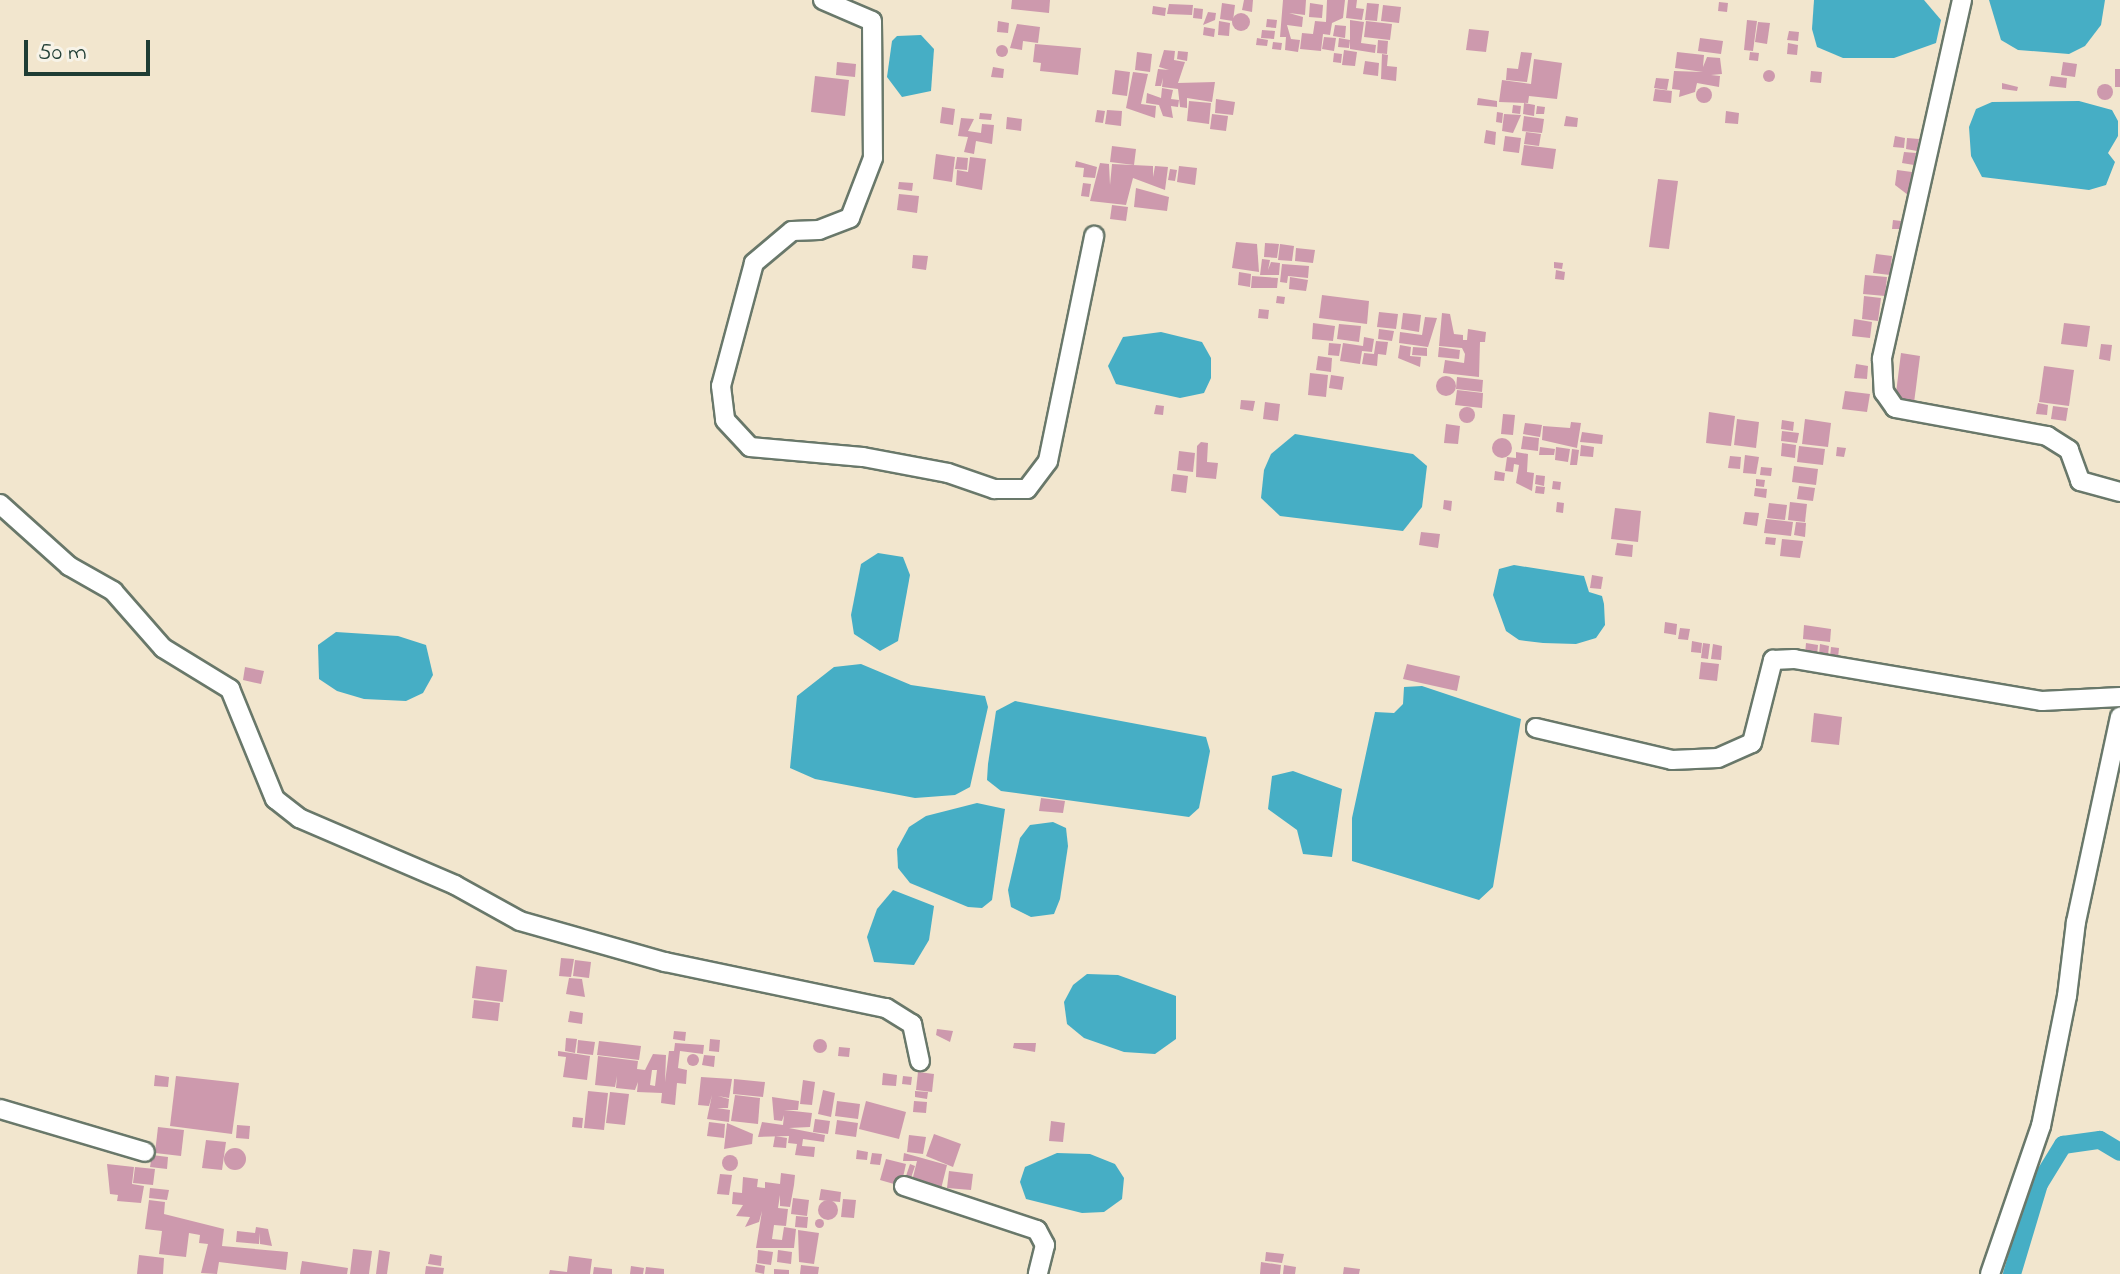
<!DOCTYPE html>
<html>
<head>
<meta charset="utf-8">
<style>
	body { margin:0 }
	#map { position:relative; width:2120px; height:1274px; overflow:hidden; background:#f2e6ce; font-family:"Indie Flower",sans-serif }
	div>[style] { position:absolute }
	.water>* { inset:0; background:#46aec5 }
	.canal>* { height:18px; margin:-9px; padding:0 9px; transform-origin:9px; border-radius:9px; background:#46aec5 }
	.building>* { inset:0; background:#cd99ad }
	.round { border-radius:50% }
	.roads { filter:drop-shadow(2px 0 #69786a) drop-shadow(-2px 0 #69786a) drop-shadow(0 2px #69786a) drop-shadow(0 -2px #69786a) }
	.street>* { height:18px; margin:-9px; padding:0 9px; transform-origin:9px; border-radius:9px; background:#fff }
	span { translate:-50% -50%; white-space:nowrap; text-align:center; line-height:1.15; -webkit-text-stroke:6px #f7f3e8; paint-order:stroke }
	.scale { position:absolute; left:24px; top:40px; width:126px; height:36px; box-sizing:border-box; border:4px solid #1f3d34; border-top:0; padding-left:10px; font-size:24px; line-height:28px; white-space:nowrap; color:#1f3d34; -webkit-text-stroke:6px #f7f3e8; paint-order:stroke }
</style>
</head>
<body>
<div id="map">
	<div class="water">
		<i style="clip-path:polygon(1814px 0,1924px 0,1941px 20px,1936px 43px,1894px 58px,1843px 58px,1817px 47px,1812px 29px)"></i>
		<i style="clip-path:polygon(1989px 0,2105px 0,2101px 25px,2085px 46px,2069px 54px,2018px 50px,2001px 40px)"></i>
		<i style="clip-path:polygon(921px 35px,934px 49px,931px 91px,902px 97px,887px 77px,892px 41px,897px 36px)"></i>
		<i style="clip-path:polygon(2079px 101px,2112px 110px,2118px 121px,2118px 136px,2108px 153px,2115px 162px,2106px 185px,2089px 190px,1982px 177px,1971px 156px,1969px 127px,1976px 109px,1992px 102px)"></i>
		<i style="clip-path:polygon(1161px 332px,1202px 342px,1211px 358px,1211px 378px,1204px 393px,1180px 398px,1116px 384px,1108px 366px,1123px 337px)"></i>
		<i style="clip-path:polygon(1295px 434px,1413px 454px,1427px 466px,1422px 507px,1403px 531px,1280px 516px,1261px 498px,1264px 470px,1271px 454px)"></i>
		<i style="clip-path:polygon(878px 553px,903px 557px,910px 575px,898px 641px,880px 651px,854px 634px,851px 615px,861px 564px)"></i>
		<i style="clip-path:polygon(1514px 565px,1584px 576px,1589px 592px,1602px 596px,1604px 604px,1605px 625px,1596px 638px,1576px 644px,1543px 643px,1519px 640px,1506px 631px,1493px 595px,1499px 569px)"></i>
		<i style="clip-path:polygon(336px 632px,398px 636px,426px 645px,433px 675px,423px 693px,406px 701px,364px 699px,337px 691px,319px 679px,318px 645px)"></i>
		<i style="clip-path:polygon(861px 664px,911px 685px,985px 696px,988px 707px,970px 787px,955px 795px,915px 798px,815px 779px,790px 768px,797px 696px,834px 667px)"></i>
		<i style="clip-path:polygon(1422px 686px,1521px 719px,1493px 887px,1479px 900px,1352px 861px,1352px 818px,1375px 712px,1394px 713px,1403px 704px,1404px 687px)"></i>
		<i style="clip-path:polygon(1015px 701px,1206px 737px,1210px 751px,1199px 808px,1189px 817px,1001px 791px,987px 780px,988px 764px,996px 711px)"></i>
		<i style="clip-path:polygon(1293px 771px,1342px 789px,1332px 857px,1303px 854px,1297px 830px,1268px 809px,1272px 776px)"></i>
		<i style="clip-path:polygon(977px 803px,1005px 809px,992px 900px,982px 908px,968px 907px,910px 883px,898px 868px,897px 849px,909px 827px,926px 816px)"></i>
		<i style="clip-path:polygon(1053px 822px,1066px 828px,1068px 846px,1060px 899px,1054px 914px,1031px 917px,1011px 907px,1008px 890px,1020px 838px,1030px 825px)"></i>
		<i style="clip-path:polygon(893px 890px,934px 906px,929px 940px,914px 965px,874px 962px,867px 937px,877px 909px)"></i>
		<i style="clip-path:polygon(1087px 974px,1118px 975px,1176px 996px,1176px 1039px,1155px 1054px,1124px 1052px,1084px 1038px,1067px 1024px,1064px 1002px,1073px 985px)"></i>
		<i style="clip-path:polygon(1057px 1153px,1090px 1154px,1115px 1164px,1124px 1178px,1122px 1199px,1104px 1212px,1082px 1213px,1026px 1199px,1020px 1182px,1025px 1167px)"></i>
	</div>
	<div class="canal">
		<i style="left:2012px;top:1274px;width:94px;rotate:-73.3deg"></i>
		<i style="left:2039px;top:1184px;width:46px;rotate:-58.4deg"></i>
		<i style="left:2063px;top:1145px;width:37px;rotate:-8deg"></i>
		<i style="left:2100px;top:1140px;width:23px;rotate:31deg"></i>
	</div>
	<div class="building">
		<i style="clip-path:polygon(1012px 0,1050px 0,1049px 13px,1011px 9px)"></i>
		<i style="clip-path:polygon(1244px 0,1253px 0,1252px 12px,1242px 10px)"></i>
		<i style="clip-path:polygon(1283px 0,1306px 0,1305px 15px,1289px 13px,1303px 17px,1302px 27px,1287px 25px,1291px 39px,1300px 40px,1298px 52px,1285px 50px,1286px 37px,1280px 37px)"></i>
		<i style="clip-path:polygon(1327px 0,1345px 0,1343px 18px,1332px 23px,1330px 35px,1323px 34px,1321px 51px,1300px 49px,1302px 33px,1313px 34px,1315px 21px,1326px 22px)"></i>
		<i style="clip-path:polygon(1348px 0,1357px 0,1356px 8px,1364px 9px,1362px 20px,1346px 18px)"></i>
		<i style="clip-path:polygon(1719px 2px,1728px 3px,1727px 12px,1718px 11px)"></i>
		<i style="clip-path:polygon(1222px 3px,1235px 5px,1233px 21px,1220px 19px)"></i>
		<i style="clip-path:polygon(1310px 3px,1323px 5px,1322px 18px,1309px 17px)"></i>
		<i style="clip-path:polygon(1367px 3px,1379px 4px,1377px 21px,1365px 20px)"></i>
		<i style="clip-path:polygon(1169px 4px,1193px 5px,1192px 15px,1167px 14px)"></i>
		<i style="clip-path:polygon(1383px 5px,1401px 7px,1399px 23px,1381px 21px)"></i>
		<i style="clip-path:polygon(1153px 6px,1166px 8px,1165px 16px,1152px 14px)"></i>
		<i style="clip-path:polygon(1194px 8px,1203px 9px,1202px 19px,1193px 18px)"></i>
		<i style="clip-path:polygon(1208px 12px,1216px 13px,1215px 20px,1203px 25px)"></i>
		<i class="round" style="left:1232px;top:13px;width:18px;height:18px"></i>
		<i style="clip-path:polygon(1267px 19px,1277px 20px,1276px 28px,1266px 27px)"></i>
		<i style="clip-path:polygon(1350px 20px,1364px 22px,1361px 43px,1376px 45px,1375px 53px,1350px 49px)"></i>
		<i style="clip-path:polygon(1747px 20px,1757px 21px,1753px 51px,1744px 50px)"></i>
		<i style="clip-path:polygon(998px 21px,1009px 23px,1008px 33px,997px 32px)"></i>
		<i style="clip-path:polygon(1219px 21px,1230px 23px,1229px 36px,1218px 35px)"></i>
		<i style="clip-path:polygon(1366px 21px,1392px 24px,1390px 40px,1364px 37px)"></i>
		<i style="clip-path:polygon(1758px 22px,1770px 23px,1767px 44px,1755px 42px)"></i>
		<i style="clip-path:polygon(1017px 24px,1040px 27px,1038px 43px,1023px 41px,1022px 50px,1010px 48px)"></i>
		<i style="clip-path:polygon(1335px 25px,1346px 26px,1345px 38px,1333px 36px)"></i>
		<i style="clip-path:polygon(1204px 27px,1215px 29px,1214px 37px,1203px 35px)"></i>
		<i style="clip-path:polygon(1469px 29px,1489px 31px,1486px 52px,1466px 50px)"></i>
		<i style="clip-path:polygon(1262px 30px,1275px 31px,1274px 39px,1261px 38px)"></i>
		<i style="clip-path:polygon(1789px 31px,1799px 32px,1798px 41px,1787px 40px)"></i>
		<i style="clip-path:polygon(1324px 37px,1336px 38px,1334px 51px,1322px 49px)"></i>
		<i style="clip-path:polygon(1257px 38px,1268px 40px,1267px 46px,1256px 45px)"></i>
		<i style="clip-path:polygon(1339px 38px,1350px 40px,1349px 48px,1338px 47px)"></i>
		<i style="clip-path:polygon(1700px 38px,1723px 41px,1721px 54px,1698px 51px)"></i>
		<i style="clip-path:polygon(1378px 40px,1388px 41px,1387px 54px,1377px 53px)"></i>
		<i style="clip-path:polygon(1273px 42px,1282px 43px,1281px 50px,1272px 49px)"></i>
		<i style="clip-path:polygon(1788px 43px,1798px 45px,1797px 55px,1787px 54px)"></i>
		<i style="clip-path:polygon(1035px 44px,1081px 48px,1078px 75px,1040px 71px,1041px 63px,1033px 62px)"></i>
		<i class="round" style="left:996px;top:45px;width:12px;height:12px"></i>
		<i style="clip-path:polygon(1164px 50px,1175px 51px,1174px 60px,1185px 62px,1178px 83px,1215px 82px,1212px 102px,1187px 98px,1187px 108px,1180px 107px,1178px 89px,1162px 87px,1163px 78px,1161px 86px,1155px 86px,1158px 69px,1169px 70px,1159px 67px)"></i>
		<i style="clip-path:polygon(1344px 50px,1357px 52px,1355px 66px,1342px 65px)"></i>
		<i style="clip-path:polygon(1178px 51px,1188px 52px,1187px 61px,1177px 59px)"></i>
		<i style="clip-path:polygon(1137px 52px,1152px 54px,1150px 72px,1135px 70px)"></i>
		<i style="clip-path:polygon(1521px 52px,1532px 53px,1527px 82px,1506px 80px,1507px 68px,1518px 69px)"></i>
		<i style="clip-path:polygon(1677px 52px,1704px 55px,1703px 67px,1707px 57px,1720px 58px,1722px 74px,1711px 75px,1720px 76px,1719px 87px,1697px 83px,1695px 92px,1679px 97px,1680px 90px,1672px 89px,1674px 71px,1703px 72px,1675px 68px)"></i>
		<i style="clip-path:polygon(1750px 52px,1759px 53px,1758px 61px,1749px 60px)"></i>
		<i style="clip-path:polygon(1334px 53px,1342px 54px,1341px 63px,1333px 62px)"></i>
		<i style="clip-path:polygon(1382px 54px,1388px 55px,1387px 66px,1397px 67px,1396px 81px,1381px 79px)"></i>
		<i style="clip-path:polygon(1534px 59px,1562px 63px,1557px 99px,1529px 96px,1528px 103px,1499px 102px,1502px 80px,1531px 84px)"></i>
		<i style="clip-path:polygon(1365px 61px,1379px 63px,1378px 76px,1363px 74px)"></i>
		<i style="clip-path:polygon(837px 62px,856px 64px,855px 77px,836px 75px)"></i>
		<i style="clip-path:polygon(2063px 62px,2077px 64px,2075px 77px,2061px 75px)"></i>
		<i style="clip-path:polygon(993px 67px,1004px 69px,1003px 78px,991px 77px)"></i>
		<i style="clip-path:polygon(2115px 69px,2120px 69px,2120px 87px,2115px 87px)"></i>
		<i style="clip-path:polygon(1115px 70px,1130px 72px,1127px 96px,1112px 94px)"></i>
		<i class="round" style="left:1763px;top:70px;width:12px;height:12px"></i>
		<i style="clip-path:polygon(1811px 71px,1822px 72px,1821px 83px,1810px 82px)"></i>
		<i style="clip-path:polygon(1133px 72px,1148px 74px,1141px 104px,1156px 106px,1155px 118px,1126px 108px)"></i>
		<i style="clip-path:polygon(815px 76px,849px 80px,845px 116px,811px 112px)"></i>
		<i style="clip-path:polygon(2051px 76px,2067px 78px,2066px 88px,2049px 86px)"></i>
		<i style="clip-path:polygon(1656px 78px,1669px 79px,1667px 90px,1654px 88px)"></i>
		<i style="clip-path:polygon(2002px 83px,2018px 87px,2017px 91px,2002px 89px)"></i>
		<i class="round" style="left:2097px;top:84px;width:16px;height:16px"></i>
		<i class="round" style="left:1696px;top:87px;width:16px;height:16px"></i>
		<i style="clip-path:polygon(1162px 88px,1173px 90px,1171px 99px,1179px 100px,1178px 107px,1171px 106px,1173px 118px,1163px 116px,1159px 105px,1146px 103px,1147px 93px,1161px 98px)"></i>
		<i style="clip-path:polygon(1655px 89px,1672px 91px,1671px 103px,1653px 101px)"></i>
		<i style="clip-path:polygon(1478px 98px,1497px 101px,1497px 107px,1477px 105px)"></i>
		<i style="clip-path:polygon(1216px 99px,1235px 102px,1233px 115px,1215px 113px)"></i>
		<i style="clip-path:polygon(1189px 101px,1211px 103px,1209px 124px,1187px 121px)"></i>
		<i style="clip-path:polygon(1524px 103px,1535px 105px,1534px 116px,1523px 114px)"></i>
		<i style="clip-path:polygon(1513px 105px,1521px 106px,1520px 114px,1512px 113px)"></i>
		<i style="clip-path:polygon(1537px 106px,1545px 107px,1544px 114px,1536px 114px)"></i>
		<i style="clip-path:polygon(942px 107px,955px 109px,953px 125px,940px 123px)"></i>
		<i style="clip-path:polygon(1097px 110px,1105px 111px,1103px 123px,1095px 122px)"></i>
		<i style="clip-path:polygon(1107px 110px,1122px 111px,1121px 126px,1105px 124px)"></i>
		<i style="clip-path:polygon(1726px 111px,1739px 113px,1738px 124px,1725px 123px)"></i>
		<i style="clip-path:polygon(1497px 112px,1503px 113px,1502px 123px,1496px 122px)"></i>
		<i style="clip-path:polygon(980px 113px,992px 114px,991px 120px,979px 119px)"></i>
		<i style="clip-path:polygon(1212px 114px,1228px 116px,1226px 131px,1210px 129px)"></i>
		<i style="clip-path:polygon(1504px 114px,1521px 115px,1513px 133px,1502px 131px)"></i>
		<i style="clip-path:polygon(1524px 116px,1544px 119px,1542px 133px,1522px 131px)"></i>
		<i style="clip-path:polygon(1566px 116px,1578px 118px,1577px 127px,1564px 126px)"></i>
		<i style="clip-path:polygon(1007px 117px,1022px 119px,1021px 131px,1006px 129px)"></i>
		<i style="clip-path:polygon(961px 118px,974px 119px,968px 131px,981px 133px,982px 124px,994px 125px,992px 144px,976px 141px,974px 154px,964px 152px,968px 137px,958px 136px)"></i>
		<i style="clip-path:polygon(1486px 130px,1496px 132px,1495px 145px,1484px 143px)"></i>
		<i style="clip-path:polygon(1526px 132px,1541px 134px,1539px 146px,1524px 144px)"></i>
		<i style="clip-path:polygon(1505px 136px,1521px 138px,1519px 153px,1503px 151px)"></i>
		<i style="clip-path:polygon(1895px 136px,1905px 138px,1904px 148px,1893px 147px)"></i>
		<i style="clip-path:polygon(1907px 138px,1919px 139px,1917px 151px,1906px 149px)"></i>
		<i style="clip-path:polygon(1524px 145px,1556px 149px,1553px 169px,1521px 165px)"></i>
		<i style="clip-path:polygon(1112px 146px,1136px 149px,1134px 165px,1110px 162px)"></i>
		<i style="clip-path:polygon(1904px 152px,1916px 153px,1914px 165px,1902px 163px)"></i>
		<i style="clip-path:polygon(936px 154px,955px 157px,952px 182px,933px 179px)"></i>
		<i style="clip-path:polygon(957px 157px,968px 158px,967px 170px,955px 169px)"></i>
		<i style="clip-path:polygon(970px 157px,986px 159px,982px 190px,956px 185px,957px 170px,968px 172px)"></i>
		<i style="clip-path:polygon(1076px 161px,1097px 167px,1095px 178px,1083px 177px,1084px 168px,1075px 167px)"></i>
		<i style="clip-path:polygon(1100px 163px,1109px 164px,1110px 185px,1112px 164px,1153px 166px,1153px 177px,1155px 166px,1168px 167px,1165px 190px,1133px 178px,1126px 205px,1090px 201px)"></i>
		<i style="clip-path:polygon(1179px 166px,1197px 168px,1195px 185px,1177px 182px)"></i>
		<i style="clip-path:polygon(1170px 169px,1177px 170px,1175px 181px,1168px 180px)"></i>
		<i style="clip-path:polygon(1897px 170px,1912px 172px,1908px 195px,1895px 185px)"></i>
		<i style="clip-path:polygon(1658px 179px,1678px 181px,1669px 249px,1649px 247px)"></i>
		<i style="clip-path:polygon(899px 182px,913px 183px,912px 191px,898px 189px)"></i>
		<i style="clip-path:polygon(1083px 183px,1091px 184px,1089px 197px,1081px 196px)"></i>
		<i style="clip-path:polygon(1136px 188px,1169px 197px,1167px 211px,1134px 207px)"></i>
		<i style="clip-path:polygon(899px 194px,919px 196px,917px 213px,897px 210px)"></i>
		<i style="clip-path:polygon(1112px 205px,1128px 207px,1126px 221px,1110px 219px)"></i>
		<i style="clip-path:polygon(1893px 220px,1901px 221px,1900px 229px,1892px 229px)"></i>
		<i style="clip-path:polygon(1236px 242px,1257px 244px,1259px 272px,1232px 268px)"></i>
		<i style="clip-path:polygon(1265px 243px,1279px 244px,1277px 258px,1264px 257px)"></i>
		<i style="clip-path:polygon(1280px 244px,1294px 246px,1292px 261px,1278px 260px)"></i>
		<i style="clip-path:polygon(1296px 248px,1315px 250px,1313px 263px,1295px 261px)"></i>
		<i style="clip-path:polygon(1876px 254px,1892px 256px,1890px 275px,1873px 273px)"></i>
		<i style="clip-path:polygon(913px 255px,928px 256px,926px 270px,912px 268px)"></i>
		<i style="clip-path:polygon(1262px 259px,1270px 260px,1268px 270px,1271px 262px,1280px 263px,1279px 275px,1260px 275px)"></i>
		<i style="clip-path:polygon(1554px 262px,1563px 263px,1562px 269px,1554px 268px)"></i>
		<i style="clip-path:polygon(1282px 264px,1309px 266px,1308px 278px,1288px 276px,1287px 283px,1280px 282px)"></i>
		<i style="clip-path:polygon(1556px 270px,1565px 272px,1564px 280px,1555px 279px)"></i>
		<i style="clip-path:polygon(1239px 272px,1251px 274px,1250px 287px,1238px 285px)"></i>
		<i style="clip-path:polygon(1865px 275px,1887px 277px,1885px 296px,1863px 294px)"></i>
		<i style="clip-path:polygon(1252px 276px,1278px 278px,1277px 288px,1251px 288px)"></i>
		<i style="clip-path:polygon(1290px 277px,1308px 280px,1306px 291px,1289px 289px)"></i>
		<i style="clip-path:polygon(1322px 295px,1369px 301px,1367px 324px,1319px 318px)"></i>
		<i style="clip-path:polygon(1277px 296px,1285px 297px,1284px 304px,1276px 303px)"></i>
		<i style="clip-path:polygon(1864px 296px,1881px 298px,1878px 321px,1862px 319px)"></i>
		<i style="clip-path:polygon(1259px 309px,1269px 310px,1268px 319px,1258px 318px)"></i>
		<i style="clip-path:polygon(1379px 312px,1398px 314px,1396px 329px,1377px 327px)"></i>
		<i style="clip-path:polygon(1403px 313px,1421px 315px,1419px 332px,1401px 329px)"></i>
		<i style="clip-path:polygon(1442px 313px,1450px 314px,1454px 334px,1463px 335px,1463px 340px,1467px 340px,1468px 329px,1486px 332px,1485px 342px,1480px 342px,1479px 377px,1443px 373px,1445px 360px,1464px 363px,1465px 354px,1462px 348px,1439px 346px)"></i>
		<i style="clip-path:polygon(1425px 317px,1437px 318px,1428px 347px,1399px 343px,1400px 332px,1422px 335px)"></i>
		<i style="clip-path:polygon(1854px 319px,1872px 322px,1870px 338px,1852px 336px)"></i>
		<i style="clip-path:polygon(1313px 323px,1335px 326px,1333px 341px,1312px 339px)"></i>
		<i style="clip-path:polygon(2064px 323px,2090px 326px,2087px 347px,2061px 344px)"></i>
		<i style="clip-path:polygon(1339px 324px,1361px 326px,1359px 342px,1337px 339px)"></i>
		<i style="clip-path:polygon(1379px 329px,1394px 331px,1392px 341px,1378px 339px)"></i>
		<i style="clip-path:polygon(1364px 337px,1374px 339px,1372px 352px,1362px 351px,1360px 364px,1340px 361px,1343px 343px,1363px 346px)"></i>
		<i style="clip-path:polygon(1376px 341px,1388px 342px,1386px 355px,1378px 354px,1377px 366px,1362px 364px,1364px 353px,1374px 354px)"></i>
		<i style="clip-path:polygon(1329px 343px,1341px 344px,1339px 356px,1328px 355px)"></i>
		<i style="clip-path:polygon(2101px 344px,2112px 345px,2110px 361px,2099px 359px)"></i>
		<i style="clip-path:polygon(1400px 345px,1411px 347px,1410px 356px,1421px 357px,1420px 367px,1398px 358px)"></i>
		<i style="clip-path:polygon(1413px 347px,1427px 348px,1427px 356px,1412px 355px)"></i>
		<i style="clip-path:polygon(1439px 347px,1460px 350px,1459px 359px,1438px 357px)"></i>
		<i style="clip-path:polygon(1901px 353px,1920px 356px,1914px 403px,1895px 401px)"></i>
		<i style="clip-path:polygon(1318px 356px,1332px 358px,1331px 372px,1316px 370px)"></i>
		<i style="clip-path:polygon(1856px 364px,1868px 366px,1867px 379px,1854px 378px)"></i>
		<i style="clip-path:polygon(2044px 366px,2074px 370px,2069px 406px,2039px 402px)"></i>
		<i style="clip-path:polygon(1310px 373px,1328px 375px,1326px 397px,1308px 395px)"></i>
		<i style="clip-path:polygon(1331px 375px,1344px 377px,1342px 390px,1329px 388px)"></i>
		<i class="round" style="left:1436px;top:376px;width:20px;height:20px"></i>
		<i style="clip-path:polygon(1457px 377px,1483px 380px,1482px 392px,1456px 389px)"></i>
		<i style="clip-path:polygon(1457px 390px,1483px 393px,1482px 408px,1455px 405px)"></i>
		<i style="clip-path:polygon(1845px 391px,1870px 394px,1867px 412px,1842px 409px)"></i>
		<i style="clip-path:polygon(1241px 400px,1255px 401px,1253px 411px,1240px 409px)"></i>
		<i style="clip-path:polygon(1265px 402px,1280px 404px,1278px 421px,1263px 419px)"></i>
		<i style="clip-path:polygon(2038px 403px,2048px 405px,2047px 415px,2036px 414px)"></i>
		<i style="clip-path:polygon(1156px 405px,1164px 406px,1163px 415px,1154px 414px)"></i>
		<i style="clip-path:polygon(2053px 406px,2068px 408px,2066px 421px,2051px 419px)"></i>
		<i class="round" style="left:1459px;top:407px;width:16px;height:16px"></i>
		<i style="clip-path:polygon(1709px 412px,1735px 416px,1731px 446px,1706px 443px)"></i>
		<i style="clip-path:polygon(1503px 414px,1515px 415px,1513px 435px,1501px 434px)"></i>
		<i style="clip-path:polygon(1737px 419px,1759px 422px,1756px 448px,1734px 445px)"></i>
		<i style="clip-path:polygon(1805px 419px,1831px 423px,1828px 447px,1802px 444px)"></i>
		<i style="clip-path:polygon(1782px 420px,1794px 422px,1793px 431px,1781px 429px)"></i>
		<i style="clip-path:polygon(1571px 422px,1581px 423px,1577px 448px,1542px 440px,1543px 426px,1570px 428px)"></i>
		<i style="clip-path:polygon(1525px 423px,1542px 425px,1540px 437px,1523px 434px)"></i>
		<i style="clip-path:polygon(1446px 424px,1460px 426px,1458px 444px,1444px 443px)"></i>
		<i style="clip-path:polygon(1782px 431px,1799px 433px,1797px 443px,1781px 441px)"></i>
		<i style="clip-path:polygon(1582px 432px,1603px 435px,1602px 444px,1580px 442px)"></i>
		<i style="clip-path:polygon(1523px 436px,1539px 438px,1538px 451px,1521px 449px)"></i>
		<i class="round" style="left:1492px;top:438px;width:20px;height:20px"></i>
		<i style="clip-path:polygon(1201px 442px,1208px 443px,1207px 462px,1218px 463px,1216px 479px,1196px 477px,1197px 446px)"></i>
		<i style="clip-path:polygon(1782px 443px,1796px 445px,1795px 458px,1781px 456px)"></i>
		<i style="clip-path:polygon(1581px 445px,1594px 447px,1593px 457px,1580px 456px)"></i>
		<i style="clip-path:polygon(1799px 446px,1825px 449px,1823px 465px,1797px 462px)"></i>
		<i style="clip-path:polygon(1540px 447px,1555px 449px,1554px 455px,1539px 455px)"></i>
		<i style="clip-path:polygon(1556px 447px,1570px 449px,1568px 462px,1555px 460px)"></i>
		<i style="clip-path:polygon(1837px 447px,1846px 448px,1844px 457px,1836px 456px)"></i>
		<i style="clip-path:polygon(1572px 449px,1579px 450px,1577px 465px,1570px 465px)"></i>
		<i style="clip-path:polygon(1179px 451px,1195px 453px,1193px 472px,1177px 470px)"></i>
		<i style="clip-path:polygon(1516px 452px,1528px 454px,1527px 472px,1534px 473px,1532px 491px,1516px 483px,1519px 465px,1514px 464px,1513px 472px,1505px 471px,1507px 457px,1516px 458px)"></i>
		<i style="clip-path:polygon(1745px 455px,1759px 457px,1756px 474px,1743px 473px)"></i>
		<i style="clip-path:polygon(1730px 456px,1741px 457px,1740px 469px,1728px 468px)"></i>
		<i style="clip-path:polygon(1794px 466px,1818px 469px,1816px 485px,1792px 482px)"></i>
		<i style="clip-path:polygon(1761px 467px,1772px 468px,1771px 476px,1760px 475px)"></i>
		<i style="clip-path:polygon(1495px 471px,1505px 473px,1504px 481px,1494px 480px)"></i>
		<i style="clip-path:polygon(1173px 474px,1188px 476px,1186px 493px,1171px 491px)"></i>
		<i style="clip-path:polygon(1536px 475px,1545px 476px,1544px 486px,1535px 484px)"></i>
		<i style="clip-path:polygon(1756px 479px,1765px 480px,1764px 487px,1756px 486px)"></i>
		<i style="clip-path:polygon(1553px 481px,1561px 482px,1560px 490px,1552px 489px)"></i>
		<i style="clip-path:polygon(1536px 486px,1545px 487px,1544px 494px,1535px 493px)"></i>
		<i style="clip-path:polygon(1799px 486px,1815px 488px,1813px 501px,1797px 499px)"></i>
		<i style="clip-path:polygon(1755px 488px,1767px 489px,1766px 498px,1754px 496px)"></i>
		<i style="clip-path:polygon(1444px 500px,1452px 501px,1451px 511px,1443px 509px)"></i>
		<i style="clip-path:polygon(1557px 502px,1564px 503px,1563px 513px,1556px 512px)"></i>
		<i style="clip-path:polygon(1790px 502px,1807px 504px,1805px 522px,1788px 520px)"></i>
		<i style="clip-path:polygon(1769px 503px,1787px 505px,1785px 520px,1767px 518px)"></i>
		<i style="clip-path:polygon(1615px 508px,1641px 511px,1638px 542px,1611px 539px)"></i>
		<i style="clip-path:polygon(1745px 512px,1759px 513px,1757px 526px,1743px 524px)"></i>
		<i style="clip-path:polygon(1766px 519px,1793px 522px,1791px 536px,1764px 533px)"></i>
		<i style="clip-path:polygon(1796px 522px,1806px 523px,1805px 537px,1794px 535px)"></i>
		<i style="clip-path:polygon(1421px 532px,1440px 534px,1438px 548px,1419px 545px)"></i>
		<i style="clip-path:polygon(1766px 537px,1776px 538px,1775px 545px,1765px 544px)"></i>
		<i style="clip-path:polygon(1782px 539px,1803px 541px,1800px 558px,1780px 556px)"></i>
		<i style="clip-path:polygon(1617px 543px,1633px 545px,1632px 557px,1615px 555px)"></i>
		<i style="clip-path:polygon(1592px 575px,1603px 577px,1601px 589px,1590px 588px)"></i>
		<i style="clip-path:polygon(1665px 622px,1677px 624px,1676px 635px,1664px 633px)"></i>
		<i style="clip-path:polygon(1804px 625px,1831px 629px,1830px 642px,1803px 639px)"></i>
		<i style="clip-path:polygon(1680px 628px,1690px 629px,1688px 640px,1678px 639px)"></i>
		<i style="clip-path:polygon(1692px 641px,1702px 643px,1701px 653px,1691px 652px)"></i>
		<i style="clip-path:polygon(1703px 643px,1710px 644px,1708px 659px,1701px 658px)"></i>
		<i style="clip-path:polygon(1806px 643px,1818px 645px,1817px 656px,1805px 655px)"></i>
		<i style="clip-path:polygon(1713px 644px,1722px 646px,1721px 660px,1711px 659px)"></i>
		<i style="clip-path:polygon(1820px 644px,1829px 646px,1828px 655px,1819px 654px)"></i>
		<i style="clip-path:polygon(1831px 647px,1839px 648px,1838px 658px,1830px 657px)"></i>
		<i style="clip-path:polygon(1701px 662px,1719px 664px,1717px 681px,1699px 679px)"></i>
		<i style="clip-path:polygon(1407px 664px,1460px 676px,1457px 691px,1403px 679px)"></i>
		<i style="clip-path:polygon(245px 667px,264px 671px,261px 684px,243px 680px)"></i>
		<i style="clip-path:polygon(1814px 713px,1842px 717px,1839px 745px,1811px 742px)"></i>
		<i style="clip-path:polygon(1041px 798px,1065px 801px,1063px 813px,1039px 811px)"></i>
		<i style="clip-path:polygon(561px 958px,574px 959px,571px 977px,559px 976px)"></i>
		<i style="clip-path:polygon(575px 960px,591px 962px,589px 978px,573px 976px)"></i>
		<i style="clip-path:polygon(476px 966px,507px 970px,503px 1002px,472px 998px)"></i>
		<i style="clip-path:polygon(569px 978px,582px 979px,585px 997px,566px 994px)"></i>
		<i style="clip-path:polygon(474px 1000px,500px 1003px,498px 1021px,472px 1018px)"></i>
		<i style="clip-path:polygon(570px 1011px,583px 1013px,582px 1024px,568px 1022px)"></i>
		<i style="clip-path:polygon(937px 1029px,953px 1031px,950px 1042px,936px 1035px)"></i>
		<i style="clip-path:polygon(674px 1031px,686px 1032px,685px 1041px,673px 1039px)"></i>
		<i style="clip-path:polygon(566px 1038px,577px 1039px,575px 1053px,565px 1051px)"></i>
		<i class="round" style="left:813px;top:1039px;width:14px;height:14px"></i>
		<i style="clip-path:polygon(710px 1039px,720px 1040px,719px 1052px,709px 1051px)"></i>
		<i style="clip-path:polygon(578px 1040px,595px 1042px,593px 1055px,577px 1053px)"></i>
		<i style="clip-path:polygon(599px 1041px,641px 1046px,639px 1060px,597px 1055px)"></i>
		<i style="clip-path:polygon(evenodd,675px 1043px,704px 1045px,703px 1054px,680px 1051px,678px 1068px,687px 1070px,686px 1084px,677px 1083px,675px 1105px,661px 1103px,662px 1093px,637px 1092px,638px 1082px,635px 1090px,616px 1088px,617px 1076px,615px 1087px,595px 1085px,598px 1056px,638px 1061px,637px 1069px,645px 1070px,653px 1054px,666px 1055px,665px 1082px,669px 1051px,674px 1051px,675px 1043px,652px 1070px,657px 1070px,655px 1086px,650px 1085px,652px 1070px)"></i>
		<i style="clip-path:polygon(1014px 1043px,1036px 1043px,1035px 1052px,1013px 1048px)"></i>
		<i style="clip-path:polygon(839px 1047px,850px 1048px,849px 1057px,838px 1056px)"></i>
		<i style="clip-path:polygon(558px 1051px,590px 1056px,587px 1080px,563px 1077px,566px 1057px,558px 1056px)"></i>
		<i class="round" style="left:687px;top:1054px;width:12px;height:12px"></i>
		<i style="clip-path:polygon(704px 1055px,715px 1056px,714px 1067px,702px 1065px)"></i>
		<i style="clip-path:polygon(918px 1072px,934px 1074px,932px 1092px,916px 1090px)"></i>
		<i style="clip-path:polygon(883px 1073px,897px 1075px,896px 1086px,882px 1085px)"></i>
		<i style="clip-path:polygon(155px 1075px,169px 1077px,168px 1087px,154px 1086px)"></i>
		<i style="clip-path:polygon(176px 1076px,239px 1083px,232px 1134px,170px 1126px)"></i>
		<i style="clip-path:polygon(903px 1076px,912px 1077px,911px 1085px,902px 1084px)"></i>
		<i style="clip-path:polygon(701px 1077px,732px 1079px,729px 1098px,718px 1096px,729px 1099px,728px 1108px,717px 1108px,730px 1110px,729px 1122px,707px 1119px,712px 1095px,709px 1106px,698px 1105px)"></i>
		<i style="clip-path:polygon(734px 1079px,765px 1082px,763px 1097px,733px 1094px)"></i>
		<i style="clip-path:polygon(803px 1080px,815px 1082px,812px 1105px,800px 1104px)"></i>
		<i style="clip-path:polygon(823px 1090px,835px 1093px,831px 1117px,818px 1114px)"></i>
		<i style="clip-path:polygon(588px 1091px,608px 1093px,604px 1130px,584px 1128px)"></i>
		<i style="clip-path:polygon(915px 1091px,928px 1092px,927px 1099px,915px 1097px)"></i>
		<i style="clip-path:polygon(610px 1092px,629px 1094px,625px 1125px,606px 1123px)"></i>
		<i style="clip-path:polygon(735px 1095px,760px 1098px,758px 1124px,731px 1121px)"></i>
		<i style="clip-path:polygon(772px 1097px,799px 1101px,798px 1110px,784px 1110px,812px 1113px,810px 1127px,789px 1128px,825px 1135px,824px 1142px,803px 1139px,802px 1146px,815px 1147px,814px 1157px,795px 1155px,797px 1144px,788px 1143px,789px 1136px,758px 1137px,762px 1122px,783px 1125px,784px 1115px,782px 1121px,774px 1120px)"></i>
		<i style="clip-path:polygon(837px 1101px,860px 1104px,858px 1119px,835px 1116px)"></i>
		<i style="clip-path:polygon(866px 1101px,906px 1112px,899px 1139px,859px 1129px)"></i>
		<i style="clip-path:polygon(914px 1101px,927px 1102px,926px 1113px,913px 1112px)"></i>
		<i style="clip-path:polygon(573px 1117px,583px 1118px,582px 1128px,572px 1127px)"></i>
		<i style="clip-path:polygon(815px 1119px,830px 1121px,828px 1134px,813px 1132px)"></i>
		<i style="clip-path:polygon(837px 1120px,858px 1123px,856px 1137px,835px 1134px)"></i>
		<i style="clip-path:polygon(1051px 1121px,1065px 1123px,1063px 1142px,1049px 1141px)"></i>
		<i style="clip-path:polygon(709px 1122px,725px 1124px,724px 1138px,707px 1136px)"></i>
		<i style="clip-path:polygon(727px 1123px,753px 1134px,752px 1144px,724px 1149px)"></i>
		<i style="clip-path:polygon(237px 1125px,250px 1126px,249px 1139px,236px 1138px)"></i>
		<i style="clip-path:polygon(158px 1127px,184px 1130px,181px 1156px,155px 1153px)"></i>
		<i style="clip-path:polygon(934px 1134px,961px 1144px,953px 1167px,926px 1156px)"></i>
		<i style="clip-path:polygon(909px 1135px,926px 1137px,923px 1154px,907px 1152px)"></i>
		<i style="clip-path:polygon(775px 1136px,787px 1138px,786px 1148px,773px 1147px)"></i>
		<i style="clip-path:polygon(206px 1140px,226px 1142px,222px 1170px,202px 1168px)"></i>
		<i class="round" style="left:224px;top:1148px;width:22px;height:22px"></i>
		<i style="clip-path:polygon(857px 1150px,868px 1152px,867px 1160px,856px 1159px)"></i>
		<i style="clip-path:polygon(872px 1153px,882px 1154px,880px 1165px,870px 1164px)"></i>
		<i style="clip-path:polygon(904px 1153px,947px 1165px,941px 1189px,912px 1181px,917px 1161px,903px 1161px)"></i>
		<i class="round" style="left:722px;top:1155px;width:16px;height:16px"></i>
		<i style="clip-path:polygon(152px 1155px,168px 1157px,167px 1169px,150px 1167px)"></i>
		<i style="clip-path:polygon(886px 1159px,906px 1164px,901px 1186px,880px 1180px)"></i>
		<i style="clip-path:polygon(107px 1164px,134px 1167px,132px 1184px,144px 1186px,141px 1203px,117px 1201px,118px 1195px,110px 1194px)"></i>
		<i style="clip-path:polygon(910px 1164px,915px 1166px,910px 1181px,905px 1179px)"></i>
		<i style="clip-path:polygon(135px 1167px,155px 1169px,153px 1185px,133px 1183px)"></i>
		<i style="clip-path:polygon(949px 1171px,973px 1174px,971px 1190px,947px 1188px)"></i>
		<i style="clip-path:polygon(781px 1173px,795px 1175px,794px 1185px,790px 1207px,780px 1206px,780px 1195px,778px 1208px,788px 1209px,786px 1226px,774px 1225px,772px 1239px,782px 1240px,784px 1227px,796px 1229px,794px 1248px,756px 1248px,762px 1211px,759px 1222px,745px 1227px,750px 1217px,736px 1216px,743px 1205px,732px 1204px,733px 1192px,742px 1193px,743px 1177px,758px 1179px,757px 1187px,765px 1188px,765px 1182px,780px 1184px)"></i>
		<i style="clip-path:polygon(720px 1174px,732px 1175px,729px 1195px,717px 1194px)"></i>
		<i style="clip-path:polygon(150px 1188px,169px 1190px,167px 1200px,149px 1198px)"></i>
		<i style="clip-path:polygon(821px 1189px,841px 1192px,840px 1202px,819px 1200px)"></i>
		<i style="clip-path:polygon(793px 1198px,809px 1200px,807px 1216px,791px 1214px)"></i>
		<i style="clip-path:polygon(843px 1199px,856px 1200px,854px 1218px,841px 1217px)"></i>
		<i class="round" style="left:818px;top:1200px;width:20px;height:20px"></i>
		<i style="clip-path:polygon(149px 1200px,165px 1202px,164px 1214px,224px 1229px,222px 1246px,288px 1252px,286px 1270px,219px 1262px,217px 1274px,201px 1273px,208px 1244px,199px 1243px,200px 1235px,189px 1233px,186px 1257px,159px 1254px,162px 1231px,145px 1229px)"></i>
		<i style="clip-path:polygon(796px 1216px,808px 1217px,807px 1228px,795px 1227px)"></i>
		<i class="round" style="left:814.5px;top:1218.5px;width:9px;height:9px"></i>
		<i style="clip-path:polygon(256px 1227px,268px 1229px,272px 1246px,260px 1244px,260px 1233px,259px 1244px,236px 1242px,237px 1231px,255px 1233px)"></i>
		<i style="clip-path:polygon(798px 1230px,819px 1233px,814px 1264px,799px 1262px)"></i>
		<i style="clip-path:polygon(353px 1249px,372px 1251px,369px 1274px,350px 1274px)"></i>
		<i style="clip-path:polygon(379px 1250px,390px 1252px,387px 1274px,376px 1274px)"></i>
		<i style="clip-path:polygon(758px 1250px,773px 1252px,771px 1265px,757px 1263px)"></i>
		<i style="clip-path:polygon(778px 1250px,792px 1252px,791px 1264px,777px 1262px)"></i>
		<i style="clip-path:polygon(1266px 1252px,1284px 1254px,1282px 1263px,1265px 1261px)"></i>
		<i style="clip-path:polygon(430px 1254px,442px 1256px,441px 1266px,428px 1264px)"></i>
		<i style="clip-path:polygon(139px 1255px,164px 1258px,163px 1274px,137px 1274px)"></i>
		<i style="clip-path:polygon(569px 1256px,592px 1259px,590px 1274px,549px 1274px,550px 1270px,567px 1272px)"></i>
		<i style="clip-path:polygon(302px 1261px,348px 1268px,347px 1274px,300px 1274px)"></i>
		<i style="clip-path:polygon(1261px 1262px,1281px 1265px,1280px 1274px,1260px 1274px)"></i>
		<i style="clip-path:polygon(756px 1264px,765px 1266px,764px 1274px,755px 1272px)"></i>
		<i style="clip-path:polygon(801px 1265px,819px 1267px,818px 1274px,800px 1274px)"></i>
		<i style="clip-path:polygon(1284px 1265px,1296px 1267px,1295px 1274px,1283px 1274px)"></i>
		<i style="clip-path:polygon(426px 1266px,444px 1268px,443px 1274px,425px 1274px)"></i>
		<i style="clip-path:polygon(631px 1266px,644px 1268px,643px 1274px,630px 1274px)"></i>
		<i style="clip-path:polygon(594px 1267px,612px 1269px,612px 1274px,593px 1274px)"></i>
		<i style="clip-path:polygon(646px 1267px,664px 1269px,664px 1274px,645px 1274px)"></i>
		<i style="clip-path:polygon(1344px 1267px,1360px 1269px,1359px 1274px,1343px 1274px)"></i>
		<i style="clip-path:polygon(774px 1269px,789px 1270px,789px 1274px,774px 1274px)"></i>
	</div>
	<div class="roads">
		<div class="street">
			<i style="left:823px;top:0;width:53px;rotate:23.2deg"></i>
			<i style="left:872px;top:21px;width:137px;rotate:89.6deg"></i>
			<i style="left:873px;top:158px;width:64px;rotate:111deg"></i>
			<i style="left:850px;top:218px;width:33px;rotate:159deg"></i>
			<i style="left:819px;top:230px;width:27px;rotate:178deg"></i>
			<i style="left:792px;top:231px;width:50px;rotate:139.9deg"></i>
			<i style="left:754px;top:263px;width:127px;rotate:105deg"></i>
			<i style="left:721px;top:386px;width:34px;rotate:83deg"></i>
			<i style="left:725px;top:420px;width:37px;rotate:47deg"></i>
			<i style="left:750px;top:447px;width:113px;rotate:5.1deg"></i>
			<i style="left:863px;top:457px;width:86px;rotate:10.7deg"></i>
			<i style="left:948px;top:473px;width:49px;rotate:19.2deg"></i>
			<i style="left:994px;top:489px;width:33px"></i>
			<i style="left:1027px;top:489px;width:35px;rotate:-53deg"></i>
			<i style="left:1048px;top:461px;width:230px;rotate:-78.4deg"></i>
			<i style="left:1962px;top:0;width:368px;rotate:102.6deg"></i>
			<i style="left:1882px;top:359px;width:33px;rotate:87deg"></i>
			<i style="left:1884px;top:392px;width:19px;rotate:55deg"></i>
			<i style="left:1895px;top:408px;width:155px;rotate:10.4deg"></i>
			<i style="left:2047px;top:436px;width:26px;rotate:32deg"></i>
			<i style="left:2069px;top:450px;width:33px;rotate:70deg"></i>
			<i style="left:2080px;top:481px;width:41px;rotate:15.4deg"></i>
			<i style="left:0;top:504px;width:93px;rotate:41.9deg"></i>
			<i style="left:69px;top:566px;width:51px;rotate:29.6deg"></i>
			<i style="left:113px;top:591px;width:76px;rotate:48.7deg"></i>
			<i style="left:163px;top:648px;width:79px;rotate:31.5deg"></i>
			<i style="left:230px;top:689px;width:119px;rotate:67.8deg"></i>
			<i style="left:275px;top:799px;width:31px;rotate:38deg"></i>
			<i style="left:299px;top:818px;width:170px;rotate:23.2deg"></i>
			<i style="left:455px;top:885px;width:74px;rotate:29deg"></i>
			<i style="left:520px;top:921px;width:151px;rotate:15.8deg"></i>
			<i style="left:665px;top:962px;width:226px;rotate:11.8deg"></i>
			<i style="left:886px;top:1008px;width:31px;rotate:32deg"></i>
			<i style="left:912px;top:1024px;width:38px;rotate:78deg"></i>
			<i style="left:1536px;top:728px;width:140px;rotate:13.2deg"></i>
			<i style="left:1672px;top:760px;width:46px;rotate:-2.5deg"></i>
			<i style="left:1718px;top:758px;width:37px;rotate:-24deg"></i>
			<i style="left:1752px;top:743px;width:86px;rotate:-75.8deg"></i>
			<i style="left:1773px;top:660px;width:21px;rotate:-3deg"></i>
			<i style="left:1794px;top:659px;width:252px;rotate:9.6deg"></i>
			<i style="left:2042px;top:701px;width:78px;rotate:-2.9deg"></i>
			<i style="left:0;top:1109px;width:151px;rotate:16.5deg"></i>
			<i style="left:904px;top:1186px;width:140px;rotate:18.3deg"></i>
			<i style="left:1037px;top:1230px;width:17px;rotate:62deg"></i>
			<i style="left:1045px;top:1245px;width:30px;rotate:104deg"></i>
			<i style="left:1990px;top:1274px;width:157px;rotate:-71deg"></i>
			<i style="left:2041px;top:1126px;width:133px;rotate:-78.7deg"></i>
			<i style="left:2067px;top:996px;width:75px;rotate:-83.1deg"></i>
			<i style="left:2076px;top:922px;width:210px;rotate:-77.9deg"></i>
		</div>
	</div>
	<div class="scale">50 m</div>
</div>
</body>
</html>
